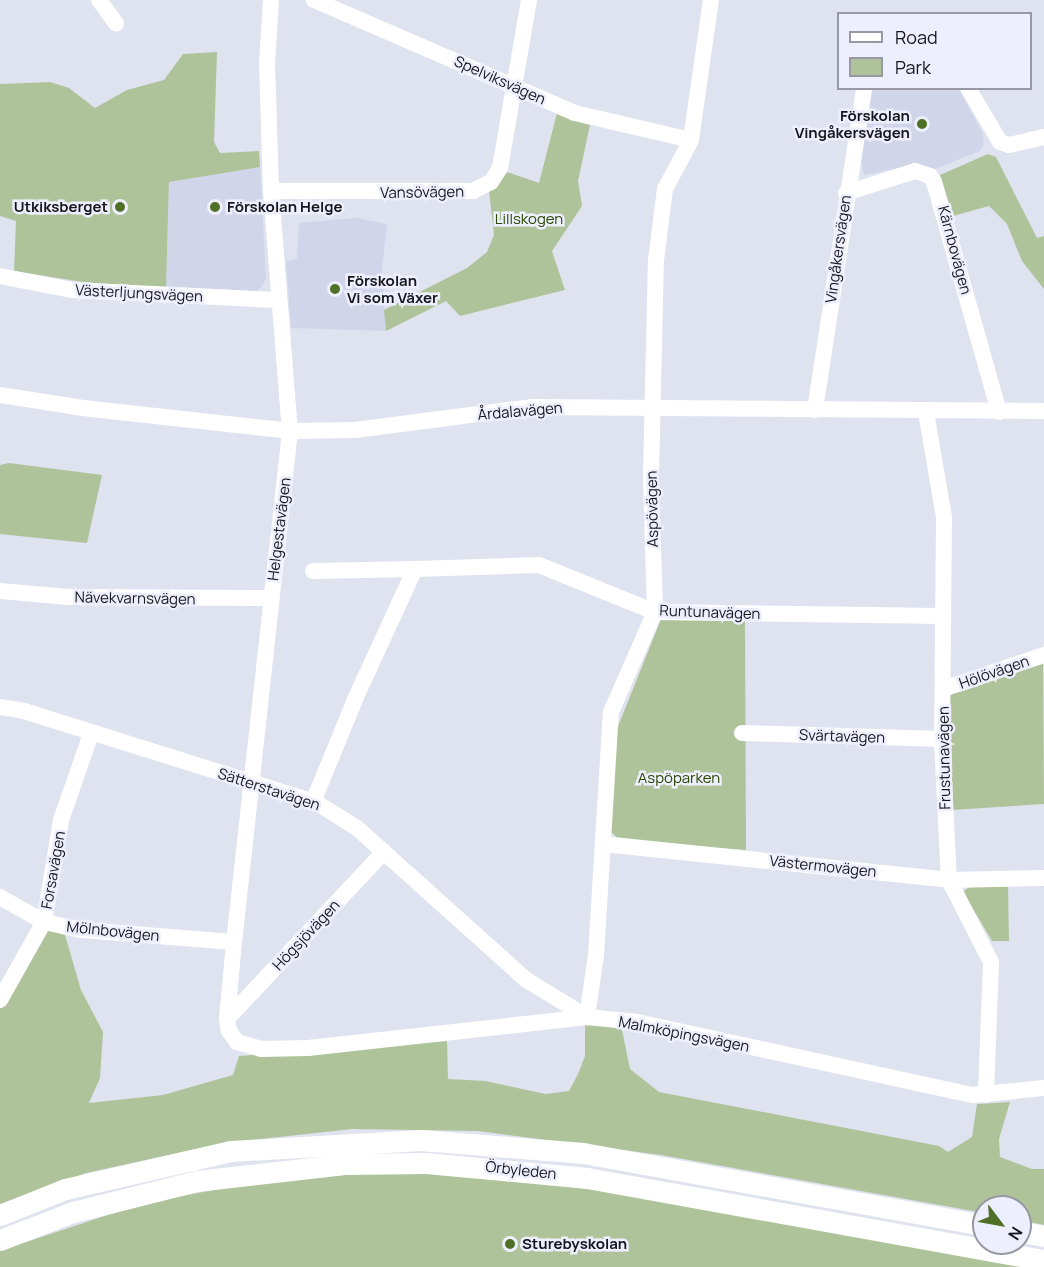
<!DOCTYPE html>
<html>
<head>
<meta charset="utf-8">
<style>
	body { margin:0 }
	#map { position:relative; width:1044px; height:1267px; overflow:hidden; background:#dfe2ef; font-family:Manrope,sans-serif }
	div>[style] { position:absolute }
	.built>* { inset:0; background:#d1d5e9 }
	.green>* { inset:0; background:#afc39b }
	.minor>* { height:16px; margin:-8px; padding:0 8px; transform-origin:8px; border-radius:8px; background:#fff }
	.major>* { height:21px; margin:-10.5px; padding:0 10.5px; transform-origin:10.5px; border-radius:10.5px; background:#fff }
	.dots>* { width:16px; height:16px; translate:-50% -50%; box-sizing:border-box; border:3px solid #edeffd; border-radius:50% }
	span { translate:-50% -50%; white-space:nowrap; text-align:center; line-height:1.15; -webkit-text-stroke:5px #edeffd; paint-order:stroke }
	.street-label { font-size:15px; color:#16161b }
	.poi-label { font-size:15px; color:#16161b; font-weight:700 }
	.right { translate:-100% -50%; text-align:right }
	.left { translate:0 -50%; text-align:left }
	.park-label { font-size:15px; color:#2c4602 }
	.legend { position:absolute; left:837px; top:12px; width:195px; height:78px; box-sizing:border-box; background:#edeffd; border:2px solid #9798a3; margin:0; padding:8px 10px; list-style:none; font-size:18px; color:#16161b }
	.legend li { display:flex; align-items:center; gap:12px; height:30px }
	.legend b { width:30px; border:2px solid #9798a3 }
	.north { position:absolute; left:972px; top:1195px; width:60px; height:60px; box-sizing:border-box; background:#edeffd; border:2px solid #9798a3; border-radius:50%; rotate:122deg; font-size:16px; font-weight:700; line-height:24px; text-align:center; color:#16161b }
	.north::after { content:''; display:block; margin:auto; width:21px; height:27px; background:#517027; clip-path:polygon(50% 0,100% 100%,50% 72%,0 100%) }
</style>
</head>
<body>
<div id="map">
	<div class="built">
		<i style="clip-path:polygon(871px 89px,959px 89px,983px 134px,984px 144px,980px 151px,932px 170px,918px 164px,864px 175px,861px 161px)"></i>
		<i style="clip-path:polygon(260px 167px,266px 279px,262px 286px,257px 291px,166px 287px,169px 182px)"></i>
		<i style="clip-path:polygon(356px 218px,387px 224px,382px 268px,386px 331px,291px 328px,286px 261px,297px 259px,299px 223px)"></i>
	</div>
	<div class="green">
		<i style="clip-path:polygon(217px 52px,214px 142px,220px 153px,259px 151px,260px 167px,169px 182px,166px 287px,126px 289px,14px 271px,16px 221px,0 216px,0 84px,50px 82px,69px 88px,95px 108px,127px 90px,164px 80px,183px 54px)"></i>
		<i style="clip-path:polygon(557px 113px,590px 125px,578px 181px,582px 206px,552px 251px,565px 290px,460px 316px,446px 301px,386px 331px,384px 310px,467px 268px,487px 252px,494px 235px,489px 191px,504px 171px,539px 183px)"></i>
		<i style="clip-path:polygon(988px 154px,996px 157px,1037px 238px,1044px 236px,1044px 289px,1022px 261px,1007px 224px,989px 206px,953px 216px,940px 175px)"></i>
		<i style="clip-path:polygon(9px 463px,102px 475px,87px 543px,0 534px,0 465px)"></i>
		<i style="clip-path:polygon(661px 619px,745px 619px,746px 850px,632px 841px,619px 839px,610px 831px,617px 729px)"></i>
		<i style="clip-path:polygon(1043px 659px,1044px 804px,951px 810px,949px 694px)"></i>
		<i style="clip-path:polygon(1008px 886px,1009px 941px,992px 941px,963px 892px,969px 887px)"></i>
		<i style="clip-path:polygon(44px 928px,65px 935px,81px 990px,103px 1032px,100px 1078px,89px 1103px,163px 1095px,233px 1075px,239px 1056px,447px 1041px,448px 1079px,485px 1081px,546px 1094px,569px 1091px,578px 1074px,585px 1056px,585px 1025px,621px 1025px,630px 1069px,659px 1092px,939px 1146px,948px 1152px,972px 1137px,977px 1104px,1010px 1102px,999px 1139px,1000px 1157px,1032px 1169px,1044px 1169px,1044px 1225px,1020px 1220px,1020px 1207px,984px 1207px,984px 1213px,661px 1155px,478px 1131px,352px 1129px,224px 1143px,86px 1173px,0 1204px,0 1004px)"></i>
		<i style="clip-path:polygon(409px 1172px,573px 1186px,1032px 1267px,0 1267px,0 1251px,5px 1249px,144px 1203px,230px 1187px,363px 1173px)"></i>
	</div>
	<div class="minor">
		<i style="left:99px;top:0;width:29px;rotate:54deg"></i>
		<i style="left:271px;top:0;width:63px;rotate:93.6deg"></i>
		<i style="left:267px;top:63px;width:128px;rotate:88.2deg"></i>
		<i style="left:271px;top:191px;width:241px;rotate:85.5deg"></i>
		<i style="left:290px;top:431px;width:514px;rotate:96.25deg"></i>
		<i style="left:234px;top:942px;width:77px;rotate:95.2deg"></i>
		<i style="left:227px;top:1019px;width:12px;rotate:81deg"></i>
		<i style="left:229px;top:1031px;width:14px;rotate:54deg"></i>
		<i style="left:237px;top:1042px;width:25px;rotate:16deg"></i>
		<i style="left:261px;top:1049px;width:47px;rotate:-1.2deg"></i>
		<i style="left:308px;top:1048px;width:281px;rotate:-6.3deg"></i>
		<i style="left:587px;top:1017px;width:50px;rotate:5.7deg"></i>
		<i style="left:637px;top:1022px;width:344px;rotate:12.3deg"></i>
		<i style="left:973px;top:1095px;width:71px;rotate:-5.6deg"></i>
		<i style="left:314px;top:0;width:284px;rotate:23.4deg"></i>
		<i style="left:575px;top:113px;width:119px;rotate:13.1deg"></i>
		<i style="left:968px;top:88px;width:63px;rotate:59.3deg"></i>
		<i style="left:1000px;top:142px;width:9px;rotate:18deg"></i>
		<i style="left:1009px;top:145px;width:36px;rotate:-13deg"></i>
		<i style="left:271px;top:191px;width:202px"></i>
		<i style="left:473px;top:191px;width:20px;rotate:-27deg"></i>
		<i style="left:491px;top:182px;width:17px;rotate:-57deg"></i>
		<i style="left:500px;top:168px;width:170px;rotate:-80.2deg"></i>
		<i style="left:846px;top:193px;width:72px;rotate:-17.7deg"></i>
		<i style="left:915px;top:171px;width:16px;rotate:18deg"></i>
		<i style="left:930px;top:176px;width:7px;rotate:56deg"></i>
		<i style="left:934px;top:182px;width:239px;rotate:74.2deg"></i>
		<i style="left:0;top:276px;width:73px;rotate:11deg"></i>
		<i style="left:72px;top:290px;width:206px;rotate:2.8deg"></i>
		<i style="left:0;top:395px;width:84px;rotate:8.9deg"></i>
		<i style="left:83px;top:408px;width:208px;rotate:6.3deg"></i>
		<i style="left:290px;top:431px;width:65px;rotate:-0.9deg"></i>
		<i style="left:355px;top:430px;width:178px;rotate:-7.4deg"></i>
		<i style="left:532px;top:407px;width:512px;rotate:0.45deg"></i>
		<i style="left:815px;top:410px;width:326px;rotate:-81.3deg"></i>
		<i style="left:926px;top:412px;width:107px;rotate:80.3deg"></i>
		<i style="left:944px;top:517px;width:222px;rotate:90.5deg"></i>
		<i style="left:942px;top:739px;width:141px;rotate:87.2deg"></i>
		<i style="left:949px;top:880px;width:92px;rotate:62.9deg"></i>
		<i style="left:991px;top:962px;width:133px;rotate:92.2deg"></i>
		<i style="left:313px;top:571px;width:102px;rotate:-1.1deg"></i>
		<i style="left:0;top:591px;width:69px;rotate:5deg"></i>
		<i style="left:69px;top:597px;width:201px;rotate:0.3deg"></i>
		<i style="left:943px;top:689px;width:107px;rotate:-18.6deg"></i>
		<i style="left:0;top:707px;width:24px;rotate:9deg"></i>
		<i style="left:24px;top:711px;width:307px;rotate:17.4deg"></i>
		<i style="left:317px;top:803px;width:47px;rotate:32deg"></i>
		<i style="left:357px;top:828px;width:226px;rotate:41.9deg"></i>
		<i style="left:525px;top:979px;width:73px;rotate:31.5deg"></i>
		<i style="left:587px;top:1017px;width:63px;rotate:-81.7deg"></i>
		<i style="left:596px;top:955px;width:243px;rotate:-86.5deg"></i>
		<i style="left:611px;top:712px;width:109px;rotate:-66.3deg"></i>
		<i style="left:655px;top:612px;width:135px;rotate:-91.7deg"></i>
		<i style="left:651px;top:477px;width:217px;rotate:-88.7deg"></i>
		<i style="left:656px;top:260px;width:72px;rotate:-82.8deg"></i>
		<i style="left:665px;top:189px;width:55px;rotate:-62deg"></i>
		<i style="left:691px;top:140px;width:141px;rotate:-81.9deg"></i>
		<i style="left:742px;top:733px;width:200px;rotate:1.7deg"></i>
		<i style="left:313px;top:802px;width:113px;rotate:-67.7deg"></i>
		<i style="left:356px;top:697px;width:141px;rotate:-65.3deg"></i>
		<i style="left:415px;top:569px;width:124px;rotate:-1.8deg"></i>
		<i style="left:539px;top:565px;width:125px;rotate:22.1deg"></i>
		<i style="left:655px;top:612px;width:288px;rotate:0.8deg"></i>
		<i style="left:603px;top:844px;width:348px;rotate:5.9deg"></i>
		<i style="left:949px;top:880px;width:95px;rotate:-1.2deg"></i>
		<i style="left:0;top:897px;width:51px;rotate:29.6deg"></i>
		<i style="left:44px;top:922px;width:39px;rotate:12deg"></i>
		<i style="left:82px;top:930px;width:152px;rotate:4.5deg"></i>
		<i style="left:0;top:1000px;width:90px;rotate:-60.6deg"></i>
		<i style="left:44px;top:922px;width:103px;rotate:-80.5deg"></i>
		<i style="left:61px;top:820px;width:91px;rotate:-70.8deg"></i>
		<i style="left:227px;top:1019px;width:229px;rotate:-46.8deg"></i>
	</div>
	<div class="major">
		<i style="left:0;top:1215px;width:70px;rotate:-21.8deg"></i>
		<i style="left:65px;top:1189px;width:170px;rotate:-12.9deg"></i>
		<i style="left:231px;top:1151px;width:190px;rotate:-3.3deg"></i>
		<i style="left:421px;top:1140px;width:163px;rotate:4.6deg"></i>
		<i style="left:583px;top:1153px;width:407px;rotate:10.2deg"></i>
		<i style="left:1020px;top:1232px;width:24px;rotate:9deg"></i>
		<i style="left:0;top:1240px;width:78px;rotate:-21deg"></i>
		<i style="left:73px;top:1212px;width:127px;rotate:-14.1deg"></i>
		<i style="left:196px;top:1181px;width:151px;rotate:-6.5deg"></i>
		<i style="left:346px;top:1164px;width:80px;rotate:-0.7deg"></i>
		<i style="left:426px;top:1163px;width:162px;rotate:5.3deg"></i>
		<i style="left:587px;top:1178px;width:464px;rotate:10.2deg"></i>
	</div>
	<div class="dots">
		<i style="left:922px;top:124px;background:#517027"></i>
		<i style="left:120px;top:207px;background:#517027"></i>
		<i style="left:215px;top:207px;background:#517027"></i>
		<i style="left:335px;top:289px;background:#517027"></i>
		<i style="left:510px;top:1244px;background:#517027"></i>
	</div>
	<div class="street-label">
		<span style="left:500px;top:80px;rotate:24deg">Spelviksvägen</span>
		<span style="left:422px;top:192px;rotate:-1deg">Vansövägen</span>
		<span style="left:838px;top:249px;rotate:-82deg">Vingåkersvägen</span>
		<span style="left:955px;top:250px;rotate:75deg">Kärnbovägen</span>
		<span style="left:139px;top:293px;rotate:3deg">Västerljungsvägen</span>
		<span style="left:520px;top:411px;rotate:-5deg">Årdalavägen</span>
		<span style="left:652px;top:509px;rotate:-91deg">Aspövägen</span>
		<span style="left:279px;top:529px;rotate:-83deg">Helgestavägen</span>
		<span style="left:135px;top:598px;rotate:1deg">Nävekvarnsvägen</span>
		<span style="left:710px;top:612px;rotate:2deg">Runtunavägen</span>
		<span style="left:994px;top:672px;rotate:-19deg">Hölövägen</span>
		<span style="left:842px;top:736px;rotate:2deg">Svärtavägen</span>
		<span style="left:944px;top:758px;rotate:-91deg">Frustunavägen</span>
		<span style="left:269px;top:789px;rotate:18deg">Sätterstavägen</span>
		<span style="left:823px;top:866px;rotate:6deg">Västermovägen</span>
		<span style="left:53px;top:870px;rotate:-80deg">Forsavägen</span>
		<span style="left:113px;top:931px;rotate:6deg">Mölnbovägen</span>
		<span style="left:306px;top:935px;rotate:-47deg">Högsjövägen</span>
		<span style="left:684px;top:1034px;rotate:11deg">Malmköpingsvägen</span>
		<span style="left:521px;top:1170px;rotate:6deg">Örbyleden</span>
	</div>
	<div class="poi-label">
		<span class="right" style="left:910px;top:124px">Förskolan<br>Vingåkersvägen</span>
		<span class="right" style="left:108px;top:207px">Utkiksberget</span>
		<span class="left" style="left:227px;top:207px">Förskolan Helge</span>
		<span class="left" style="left:347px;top:289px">Förskolan<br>Vi som Växer</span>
		<span class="left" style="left:522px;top:1244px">Sturebyskolan</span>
	</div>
	<div class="park-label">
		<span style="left:529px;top:219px">Lillskogen</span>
		<span style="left:679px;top:778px">Aspöparken</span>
	</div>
	<ul class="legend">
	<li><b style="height:8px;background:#fff"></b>Road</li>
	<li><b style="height:16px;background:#afc39b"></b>Park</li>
	</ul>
	<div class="north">N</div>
</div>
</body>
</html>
